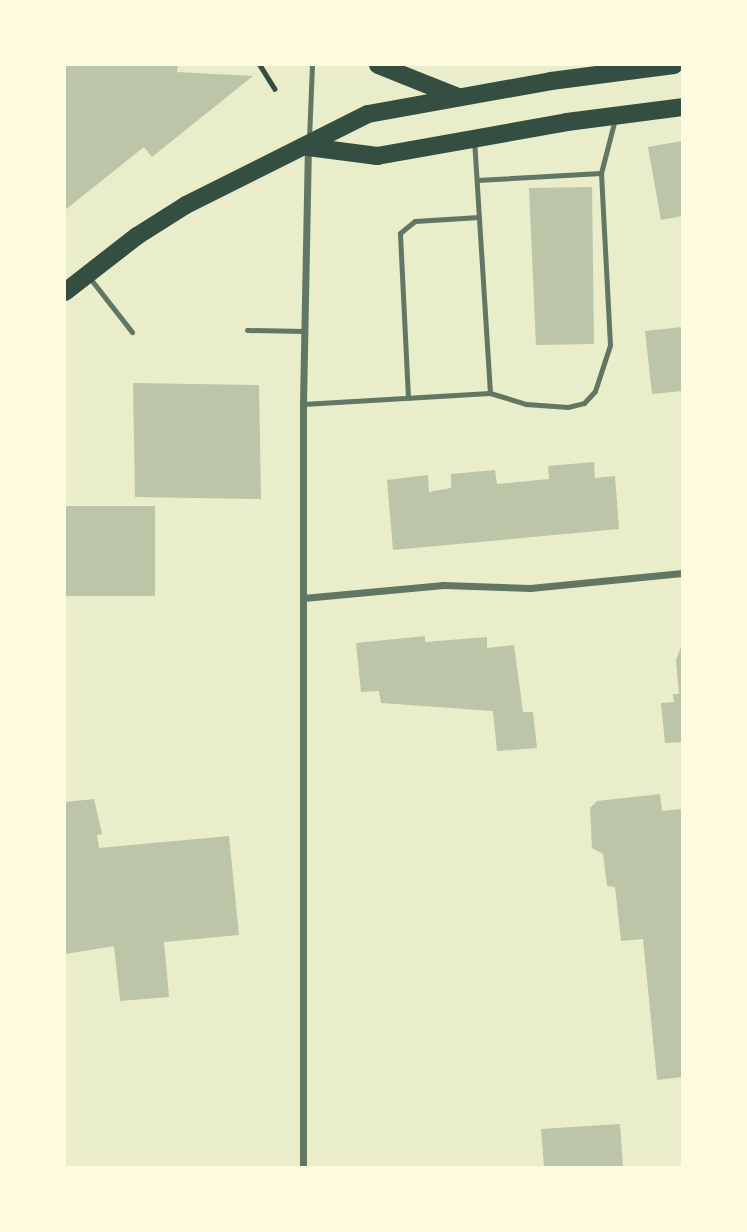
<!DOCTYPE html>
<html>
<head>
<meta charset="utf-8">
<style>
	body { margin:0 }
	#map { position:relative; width:747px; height:1232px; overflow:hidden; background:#e9edc9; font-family:Spectral,serif }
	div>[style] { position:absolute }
	.building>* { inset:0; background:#bcc5a7 }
	.path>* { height:4.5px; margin:-2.25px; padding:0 2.25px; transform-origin:2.25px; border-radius:2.25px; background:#344e41 }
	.service>* { height:5px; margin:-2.5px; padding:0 2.5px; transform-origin:2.5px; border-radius:2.5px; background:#617663 }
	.minor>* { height:7px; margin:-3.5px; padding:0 3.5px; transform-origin:3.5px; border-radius:3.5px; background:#617663 }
	.primary>* { height:18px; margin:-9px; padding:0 9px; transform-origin:9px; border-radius:9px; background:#344e41 }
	span { translate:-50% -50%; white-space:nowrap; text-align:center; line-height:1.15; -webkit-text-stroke:5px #fefae0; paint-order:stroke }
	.frame { position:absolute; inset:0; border:66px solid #fefae0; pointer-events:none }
</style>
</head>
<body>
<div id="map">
	<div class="building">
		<i style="clip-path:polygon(65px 65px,178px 65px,177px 72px,253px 76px,152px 157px,144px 147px,65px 210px)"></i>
		<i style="clip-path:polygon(682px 141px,682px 216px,661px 220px,648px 147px)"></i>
		<i style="clip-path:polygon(592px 187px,594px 344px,536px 345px,529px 188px)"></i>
		<i style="clip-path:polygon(682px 327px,682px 391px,652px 394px,645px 331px)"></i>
		<i style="clip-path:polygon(133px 383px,259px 385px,261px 499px,135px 497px)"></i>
		<i style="clip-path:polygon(594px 462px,595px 478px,615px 476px,619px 529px,393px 550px,387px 480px,428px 475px,429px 492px,451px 488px,451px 474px,495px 470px,497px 484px,549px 479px,548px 466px)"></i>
		<i style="clip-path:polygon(65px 506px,155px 506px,155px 596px,65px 596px)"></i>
		<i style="clip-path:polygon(425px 636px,425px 642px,487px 637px,487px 648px,514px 645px,523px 712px,533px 712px,537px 748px,497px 751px,493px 711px,381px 703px,379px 691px,361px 692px,356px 643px)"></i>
		<i style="clip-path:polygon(682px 644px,682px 742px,665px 743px,661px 703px,674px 702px,673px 694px,679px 694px,676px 660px)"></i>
		<i style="clip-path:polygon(660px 794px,662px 811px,682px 809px,682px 1077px,657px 1080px,643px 939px,621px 941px,615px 887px,607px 886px,603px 854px,592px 848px,590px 808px,597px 801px)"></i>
		<i style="clip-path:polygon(94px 799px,102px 834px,97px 835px,99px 848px,229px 836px,239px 935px,164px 942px,169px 997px,120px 1001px,114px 946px,65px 954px,65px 802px)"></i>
		<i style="clip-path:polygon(620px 1124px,623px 1167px,544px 1167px,541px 1129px)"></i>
	</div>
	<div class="path">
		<i style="left:260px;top:65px;width:28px;rotate:58deg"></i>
	</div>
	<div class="service">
		<i style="left:309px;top:139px;width:74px;rotate:-87.7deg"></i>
		<i style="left:477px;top:180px;width:124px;rotate:-3.2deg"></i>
		<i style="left:89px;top:277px;width:70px;rotate:52deg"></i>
		<i style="left:247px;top:330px;width:58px;rotate:1deg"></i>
		<i style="left:490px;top:393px;width:38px;rotate:17deg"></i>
		<i style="left:526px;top:404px;width:42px;rotate:4.1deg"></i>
		<i style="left:568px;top:407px;width:16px;rotate:-14deg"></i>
		<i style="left:584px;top:403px;width:16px;rotate:-47deg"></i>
		<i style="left:595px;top:391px;width:48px;rotate:-71.9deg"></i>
		<i style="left:610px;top:345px;width:172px;rotate:-93deg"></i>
		<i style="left:601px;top:173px;width:56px;rotate:-75.5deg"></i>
		<i style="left:408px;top:398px;width:165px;rotate:-92.8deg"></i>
		<i style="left:400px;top:233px;width:19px;rotate:-39deg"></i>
		<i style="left:415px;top:221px;width:64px;rotate:-3.6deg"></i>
		<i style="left:303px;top:404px;width:187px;rotate:-3.4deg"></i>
		<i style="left:490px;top:393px;width:253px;rotate:-93.6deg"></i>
	</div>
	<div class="minor">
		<i style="left:303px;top:598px;width:141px;rotate:-5.3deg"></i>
		<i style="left:443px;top:585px;width:87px;rotate:2deg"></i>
		<i style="left:530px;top:588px;width:153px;rotate:-5.6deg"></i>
		<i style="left:303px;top:1167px;width:763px;rotate:-90deg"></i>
		<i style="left:303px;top:404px;width:256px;rotate:-88.9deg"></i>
	</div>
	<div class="primary">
		<i style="left:378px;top:65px;width:86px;rotate:21.8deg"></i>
		<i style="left:308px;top:147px;width:70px;rotate:7.4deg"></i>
		<i style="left:377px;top:156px;width:193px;rotate:-10.1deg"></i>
		<i style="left:567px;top:122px;width:116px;rotate:-7.4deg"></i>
		<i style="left:65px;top:292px;width:91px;rotate:-37.9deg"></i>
		<i style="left:137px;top:236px;width:58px;rotate:-32.3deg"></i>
		<i style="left:186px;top:205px;width:203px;rotate:-26.6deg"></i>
		<i style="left:368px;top:114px;width:186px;rotate:-10.2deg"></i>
		<i style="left:551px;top:81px;width:124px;rotate:-7.4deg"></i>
	</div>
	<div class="frame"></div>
</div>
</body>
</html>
